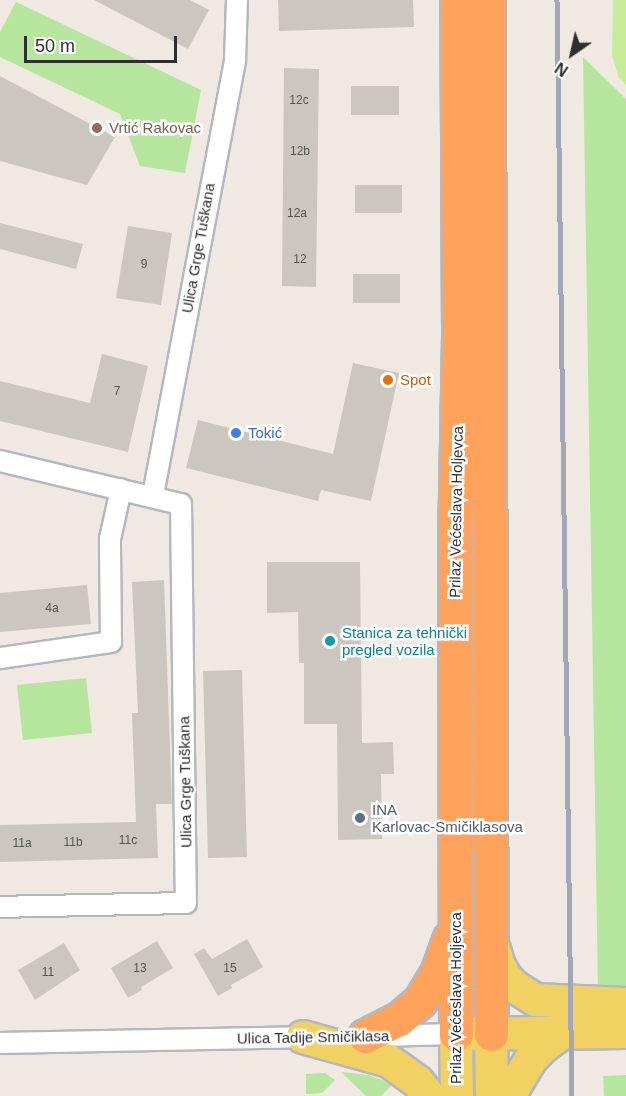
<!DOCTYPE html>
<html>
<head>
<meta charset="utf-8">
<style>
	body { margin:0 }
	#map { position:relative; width:626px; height:1096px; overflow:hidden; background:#efe9e1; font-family:Helvetica,sans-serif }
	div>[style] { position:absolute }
	.green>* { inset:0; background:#b6e59e }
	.pitch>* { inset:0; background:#c9ec9a }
	.building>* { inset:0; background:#cbc7bf }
	.roads { filter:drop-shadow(2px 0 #b4b7c1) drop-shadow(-2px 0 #b4b7c1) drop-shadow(0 2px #b4b7c1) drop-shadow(0 -2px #b4b7c1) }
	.street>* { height:20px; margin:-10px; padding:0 10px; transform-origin:10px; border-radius:10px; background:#fff }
	.primary>* { height:32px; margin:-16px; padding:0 16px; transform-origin:16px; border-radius:16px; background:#f2d163 }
	.highway>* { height:33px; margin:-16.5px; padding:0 16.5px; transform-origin:16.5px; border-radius:16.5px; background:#ffa35c }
	.rail>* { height:4.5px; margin:-2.25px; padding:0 2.25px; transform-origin:2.25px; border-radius:2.25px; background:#a3a6b8 }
	.dots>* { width:16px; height:16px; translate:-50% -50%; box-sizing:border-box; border:3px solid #fff; border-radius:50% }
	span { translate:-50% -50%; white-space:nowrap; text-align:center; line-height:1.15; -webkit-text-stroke:5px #fff; paint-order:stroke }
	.number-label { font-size:12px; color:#555452 }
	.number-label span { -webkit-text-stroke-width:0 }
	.education-label { font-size:15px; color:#785e54 }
	.left { translate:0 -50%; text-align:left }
	.street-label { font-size:15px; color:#2e2e2e }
	.food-label { font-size:15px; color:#c56008 }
	.shop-label { font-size:15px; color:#366cbe }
	.culture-label { font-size:15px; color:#0d838f }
	.service-label { font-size:15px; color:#4e5e75 }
	.north { position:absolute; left:542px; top:24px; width:60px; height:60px; -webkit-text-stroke:4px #fff; paint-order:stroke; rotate:214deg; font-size:16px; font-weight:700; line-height:24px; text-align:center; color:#2e2e2e }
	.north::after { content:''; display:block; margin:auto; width:21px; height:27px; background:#2e2e2e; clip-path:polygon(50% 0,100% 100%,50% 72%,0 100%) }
	.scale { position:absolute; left:24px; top:36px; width:153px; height:27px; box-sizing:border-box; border:3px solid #2e2e2e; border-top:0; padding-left:8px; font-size:18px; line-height:21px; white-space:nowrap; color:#2e2e2e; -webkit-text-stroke:4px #fff; paint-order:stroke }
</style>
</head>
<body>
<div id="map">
	<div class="green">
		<i style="clip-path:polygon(16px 2px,201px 90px,185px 173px,140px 166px,120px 114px,0 57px,0 32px)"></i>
		<i style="clip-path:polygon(583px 57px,626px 99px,626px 989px,598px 990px)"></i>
		<i style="clip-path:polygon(86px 678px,92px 733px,23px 740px,17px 685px)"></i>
		<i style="clip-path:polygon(341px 1072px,368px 1075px,393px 1084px,381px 1096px,366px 1096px)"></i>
		<i style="clip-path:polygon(325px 1073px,335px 1080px,322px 1093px,306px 1094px,306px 1074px)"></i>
		<i style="clip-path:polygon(626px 1075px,626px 1096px,604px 1096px,603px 1076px)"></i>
	</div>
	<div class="pitch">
		<i style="clip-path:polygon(613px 0,626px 0,626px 85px,619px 78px,612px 56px)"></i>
	</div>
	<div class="building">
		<i style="clip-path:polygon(94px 0,190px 0,209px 10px,188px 49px)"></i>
		<i style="clip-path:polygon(278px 0,413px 0,414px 27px,279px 31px)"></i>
		<i style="clip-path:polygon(284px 68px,319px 69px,316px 287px,282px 286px)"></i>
		<i style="clip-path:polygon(0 76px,115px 137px,87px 185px,0 161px)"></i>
		<i style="clip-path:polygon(351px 86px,399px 86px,399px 115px,351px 115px)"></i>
		<i style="clip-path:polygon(355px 185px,402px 185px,402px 213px,355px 213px)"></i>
		<i style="clip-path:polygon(0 223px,83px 244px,76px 269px,0 249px)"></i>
		<i style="clip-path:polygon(128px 226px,172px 233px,161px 305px,116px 298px)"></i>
		<i style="clip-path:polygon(353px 274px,400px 274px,400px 303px,353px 303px)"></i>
		<i style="clip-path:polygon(102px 354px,148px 366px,128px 452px,0 421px,0 381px,90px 403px)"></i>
		<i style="clip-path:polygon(353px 363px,399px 373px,371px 501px,321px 490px,318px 501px,186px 468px,198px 420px,333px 454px)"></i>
		<i style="clip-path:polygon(267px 562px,360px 562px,362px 743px,393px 742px,394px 774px,381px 774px,382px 839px,338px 840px,337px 724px,304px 724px,304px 663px,299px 663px,298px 612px,267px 613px)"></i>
		<i style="clip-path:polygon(164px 580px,172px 804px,156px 804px,158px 858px,0 862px,0 825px,136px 822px,132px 713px,138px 713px,132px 582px)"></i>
		<i style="clip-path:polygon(87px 585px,91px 624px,0 632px,0 593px)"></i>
		<i style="clip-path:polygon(242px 670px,247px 857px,208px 858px,203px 671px)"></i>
		<i style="clip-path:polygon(247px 939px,263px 967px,231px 985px,232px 988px,218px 996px,194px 954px,204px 948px,212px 959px)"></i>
		<i style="clip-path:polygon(157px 941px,173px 968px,141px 987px,142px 990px,128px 998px,111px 968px)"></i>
		<i style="clip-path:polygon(64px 943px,80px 970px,35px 1000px,18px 970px)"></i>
	</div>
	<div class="roads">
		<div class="street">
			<i style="left:0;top:461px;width:186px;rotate:13.4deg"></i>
			<i style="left:181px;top:504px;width:399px;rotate:89.3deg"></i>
			<i style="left:186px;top:903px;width:186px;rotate:178.8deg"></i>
			<i style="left:153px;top:495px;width:443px;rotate:-79.3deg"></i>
			<i style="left:235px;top:60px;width:60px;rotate:-88.1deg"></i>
			<i style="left:0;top:658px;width:112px;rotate:-8.2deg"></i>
			<i style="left:111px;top:642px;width:103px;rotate:-90.6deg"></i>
			<i style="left:110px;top:539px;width:51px;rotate:-77.6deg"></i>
			<i style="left:378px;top:1036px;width:78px;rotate:-1.5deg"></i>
			<i style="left:0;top:1043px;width:313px;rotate:-1.1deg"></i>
		</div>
		<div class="primary">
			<i style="left:492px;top:943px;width:24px;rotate:73deg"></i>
			<i style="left:499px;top:966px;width:14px;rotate:60deg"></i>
			<i style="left:506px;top:978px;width:13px;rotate:45deg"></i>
			<i style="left:515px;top:987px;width:25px;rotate:32deg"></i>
			<i style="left:536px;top:1000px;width:90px;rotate:2.5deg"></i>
			<i style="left:491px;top:1034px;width:62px;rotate:89.1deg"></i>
			<i style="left:303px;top:1037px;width:89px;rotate:15.6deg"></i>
			<i style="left:389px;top:1061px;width:36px;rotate:36deg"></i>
			<i style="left:418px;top:1082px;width:18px;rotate:52deg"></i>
			<i style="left:457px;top:1096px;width:62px;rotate:-90.9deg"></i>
			<i style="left:456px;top:1034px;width:170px;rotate:-0.7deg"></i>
			<i style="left:509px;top:1096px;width:43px;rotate:-59.3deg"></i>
			<i style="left:531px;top:1059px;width:18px;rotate:-45deg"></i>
			<i style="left:544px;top:1046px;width:22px;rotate:-36deg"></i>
		</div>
		<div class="highway">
			<i style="left:488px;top:0;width:1034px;rotate:89.83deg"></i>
			<i style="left:456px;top:1034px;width:489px;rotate:-90.1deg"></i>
			<i style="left:455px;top:545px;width:216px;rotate:-88.9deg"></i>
			<i style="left:459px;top:329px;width:329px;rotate:-90.3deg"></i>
			<i style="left:365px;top:1036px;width:38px;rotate:-27deg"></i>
			<i style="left:399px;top:1019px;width:28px;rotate:-41deg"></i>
			<i style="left:420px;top:1001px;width:33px;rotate:-59deg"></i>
			<i style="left:437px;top:973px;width:37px;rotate:-70deg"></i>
		</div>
	</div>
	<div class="rail">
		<i style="left:557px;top:0;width:1096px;rotate:89.22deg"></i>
	</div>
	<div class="dots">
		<i style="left:97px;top:128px;background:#8d6e63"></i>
		<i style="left:388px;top:380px;background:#e8710a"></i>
		<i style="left:236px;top:433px;background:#3f7fe0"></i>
		<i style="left:330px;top:641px;background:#0f9aa8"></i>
		<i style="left:360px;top:818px;background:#5c6f8a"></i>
	</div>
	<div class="number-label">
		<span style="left:299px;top:101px">12c</span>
		<span style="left:300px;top:152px">12b</span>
		<span style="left:297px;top:214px">12a</span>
		<span style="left:300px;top:260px">12</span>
		<span style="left:144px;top:265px">9</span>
		<span style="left:117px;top:392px">7</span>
		<span style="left:52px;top:609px">4a</span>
		<span style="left:128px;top:841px">11c</span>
		<span style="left:73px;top:843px">11b</span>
		<span style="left:22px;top:844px">11a</span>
		<span style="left:140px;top:969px">13</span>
		<span style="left:230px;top:969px">15</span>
		<span style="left:48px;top:973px">11</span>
	</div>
	<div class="education-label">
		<span class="left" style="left:109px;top:128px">Vrtić Rakovac</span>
	</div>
	<div class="street-label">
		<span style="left:198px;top:248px;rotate:-80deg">Ulica Grge Tuškana</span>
		<span style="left:456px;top:512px;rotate:-89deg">Prilaz Većeslava Holjevca</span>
		<span style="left:185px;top:782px;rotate:-91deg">Ulica Grge Tuškana</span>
		<span style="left:456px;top:998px;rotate:-90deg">Prilaz Većeslava Holjevca</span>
		<span style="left:313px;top:1037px;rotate:-1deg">Ulica Tadije Smičiklasa</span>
	</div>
	<div class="food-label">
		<span class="left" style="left:400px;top:380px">Spot</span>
	</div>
	<div class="shop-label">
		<span class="left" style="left:248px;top:433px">Tokić</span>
	</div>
	<div class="culture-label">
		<span class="left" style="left:342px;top:641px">Stanica za tehnički<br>pregled vozila</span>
	</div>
	<div class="service-label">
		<span class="left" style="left:372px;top:818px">INA<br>Karlovac-Smičiklasova</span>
	</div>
	<div class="north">N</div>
	<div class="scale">50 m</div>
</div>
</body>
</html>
